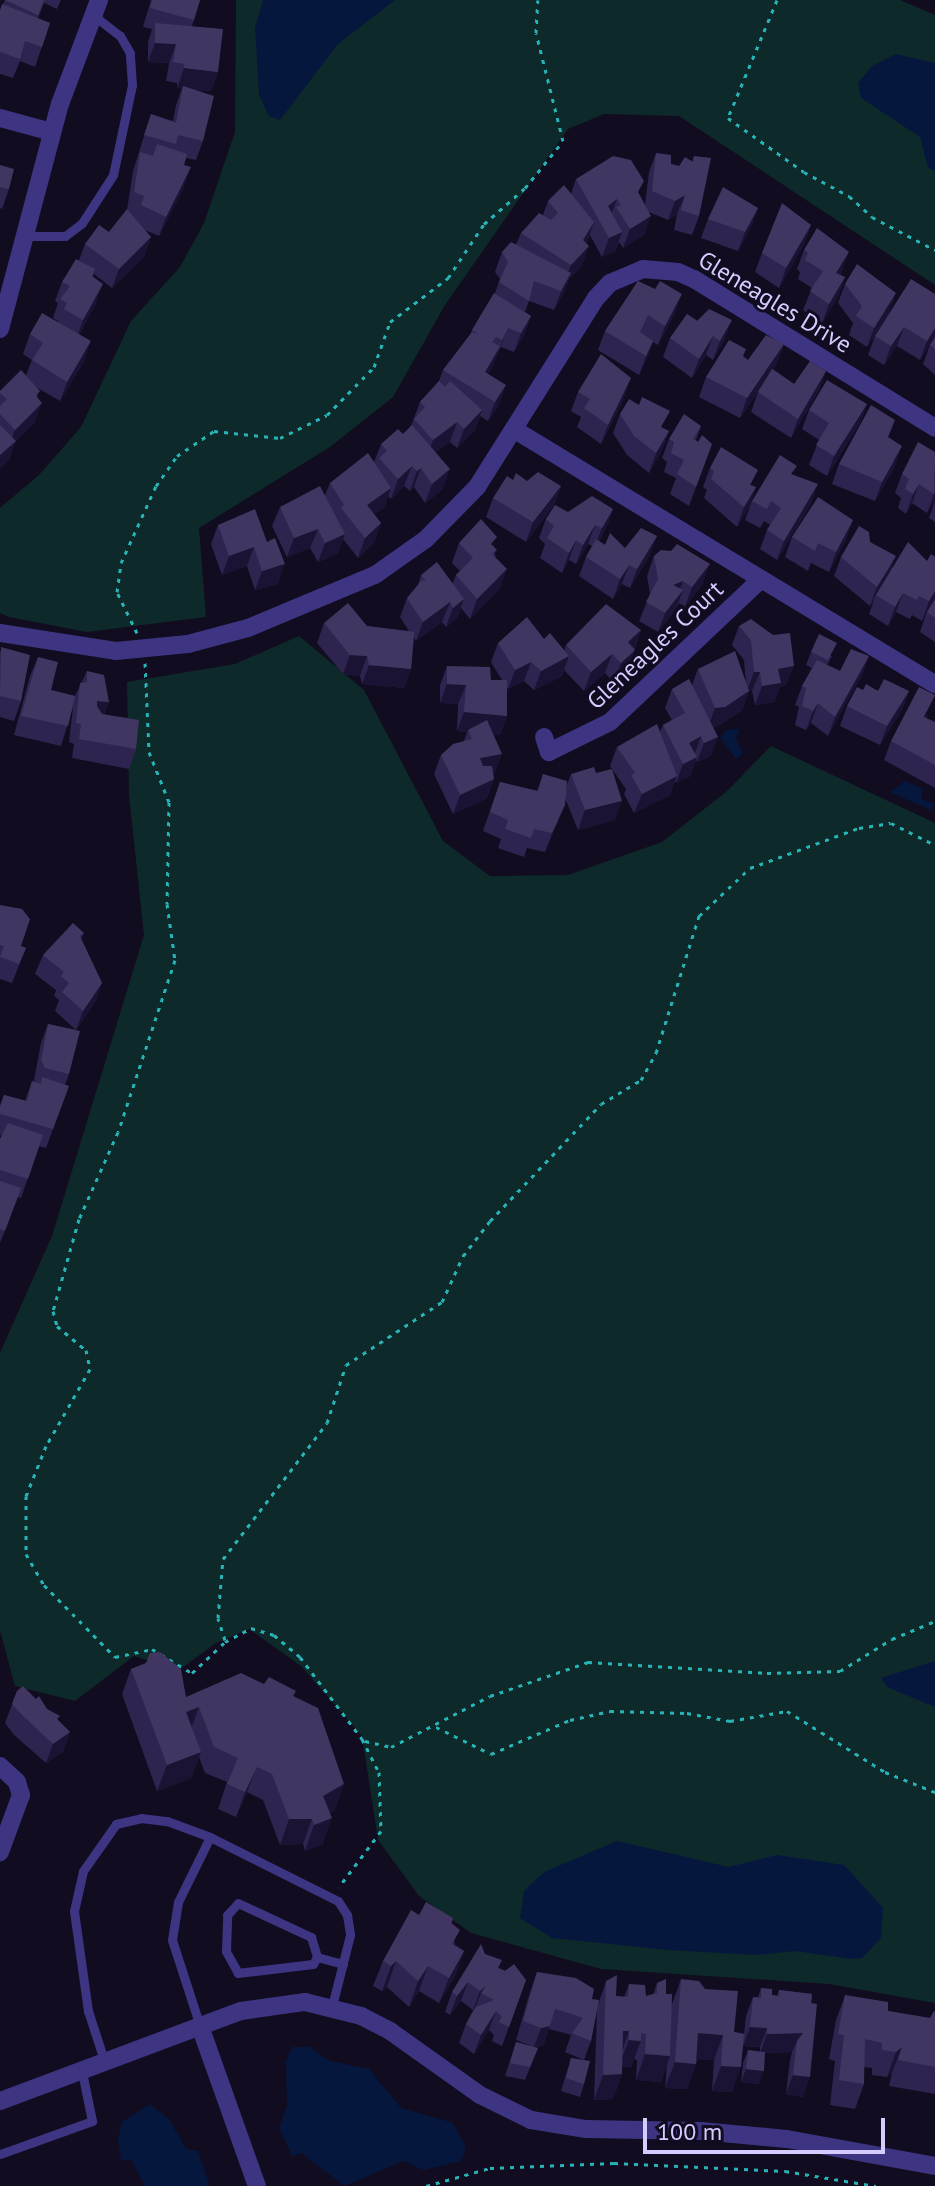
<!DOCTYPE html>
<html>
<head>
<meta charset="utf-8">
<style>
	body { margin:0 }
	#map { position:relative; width:935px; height:2186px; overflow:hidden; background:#110c20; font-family:"PT Sans",sans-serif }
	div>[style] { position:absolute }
	.green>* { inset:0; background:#0e292a }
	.water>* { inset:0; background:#06173e }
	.path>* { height:3px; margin-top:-1.5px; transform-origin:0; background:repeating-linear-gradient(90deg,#27b4b7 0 4px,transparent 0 10px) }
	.service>* { height:9px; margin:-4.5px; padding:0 4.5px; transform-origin:4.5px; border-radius:4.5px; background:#3d3482 }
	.minor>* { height:18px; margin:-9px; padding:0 9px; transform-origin:9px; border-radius:9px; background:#3d3482 }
	.wall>* { inset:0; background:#2f244f }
	.shaded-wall>* { inset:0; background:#1c1334 }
	.building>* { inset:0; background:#413662 }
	span { translate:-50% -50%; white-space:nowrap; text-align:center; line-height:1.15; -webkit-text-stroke:6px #110c20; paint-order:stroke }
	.street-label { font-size:24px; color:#d5cbff }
	.scale { position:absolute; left:643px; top:2118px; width:242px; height:36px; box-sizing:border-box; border:4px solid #d5cbff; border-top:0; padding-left:10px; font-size:24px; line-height:28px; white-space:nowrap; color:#d5cbff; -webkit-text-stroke:6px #110c20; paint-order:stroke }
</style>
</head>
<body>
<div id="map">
	<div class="green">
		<i style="clip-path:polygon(236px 0,900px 0,935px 15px,935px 285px,679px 116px,604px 114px,568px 129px,445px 305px,393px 397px,330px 447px,199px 528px,206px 617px,87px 632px,9px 617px,0 613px,0 508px,39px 475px,81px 427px,131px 321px,180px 267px,204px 223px,235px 132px)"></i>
		<i style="clip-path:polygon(299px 636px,364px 690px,443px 841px,490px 876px,568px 875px,662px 842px,726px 792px,771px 746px,935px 823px,935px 2003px,829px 1984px,601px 1969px,471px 1933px,419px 1896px,378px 1840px,362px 1736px,301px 1666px,249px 1629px,216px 1643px,179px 1670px,134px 1656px,75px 1701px,15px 1686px,0 1631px,0 1353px,52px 1236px,144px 935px,129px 795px,127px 682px,235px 664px)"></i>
	</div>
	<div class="water">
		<i style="clip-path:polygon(263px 0,395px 0,338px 44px,280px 120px,269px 116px,259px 95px,255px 28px)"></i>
		<i style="clip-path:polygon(896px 54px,935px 63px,935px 171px,928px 168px,920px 137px,861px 98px,858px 83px,872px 66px)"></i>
		<i style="clip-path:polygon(739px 729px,736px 739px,743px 753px,736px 759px,721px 739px,725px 730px)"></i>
		<i style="clip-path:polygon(905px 781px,923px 789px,921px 799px,934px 804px,931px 810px,890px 792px)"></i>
		<i style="clip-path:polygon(935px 1661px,935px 1707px,887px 1687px,881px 1678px)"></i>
		<i style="clip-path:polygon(617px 1841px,729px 1867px,777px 1855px,844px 1865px,883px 1908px,881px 1938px,862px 1958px,852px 1959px,795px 1951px,756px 1955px,668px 1950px,552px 1938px,520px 1918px,524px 1891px,544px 1872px)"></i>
		<i style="clip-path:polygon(292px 2047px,310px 2047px,330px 2061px,369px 2069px,401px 2108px,453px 2123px,466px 2148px,461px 2161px,424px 2170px,403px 2161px,345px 2186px,301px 2153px,292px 2156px,279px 2128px,287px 2106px,286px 2061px)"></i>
		<i style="clip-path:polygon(150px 2104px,169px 2119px,186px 2149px,198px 2151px,210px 2186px,145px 2186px,131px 2160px,121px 2160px,118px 2139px,122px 2122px)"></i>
	</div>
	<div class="path">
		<i style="left:777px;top:0;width:128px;rotate:112.6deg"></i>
		<i style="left:728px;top:118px;width:93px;rotate:35.4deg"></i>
		<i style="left:804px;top:172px;width:51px;rotate:28.1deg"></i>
		<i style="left:849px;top:196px;width:31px;rotate:42deg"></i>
		<i style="left:872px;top:217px;width:71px;rotate:27.6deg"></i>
		<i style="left:137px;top:633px;width:46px;rotate:-116deg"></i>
		<i style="left:117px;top:592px;width:29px;rotate:-82deg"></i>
		<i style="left:121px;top:563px;width:85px;rotate:-65.6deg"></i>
		<i style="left:156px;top:486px;width:37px;rotate:-55deg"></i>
		<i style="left:177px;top:456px;width:45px;rotate:-34deg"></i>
		<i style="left:214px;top:431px;width:66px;rotate:6.1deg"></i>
		<i style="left:280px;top:438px;width:52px;rotate:-26.1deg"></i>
		<i style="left:327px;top:415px;width:67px;rotate:-45.6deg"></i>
		<i style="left:374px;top:367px;width:48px;rotate:-70.4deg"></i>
		<i style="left:390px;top:322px;width:73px;rotate:-37.2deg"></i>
		<i style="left:448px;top:278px;width:65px;rotate:-56.3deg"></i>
		<i style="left:484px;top:224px;width:55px;rotate:-41.3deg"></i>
		<i style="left:525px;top:188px;width:60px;rotate:-51deg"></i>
		<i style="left:563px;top:141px;width:111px;rotate:-104deg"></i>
		<i style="left:536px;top:33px;width:33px;rotate:-87deg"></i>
		<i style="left:145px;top:663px;width:89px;rotate:87.4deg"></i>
		<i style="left:149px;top:752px;width:54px;rotate:68.2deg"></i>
		<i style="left:169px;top:802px;width:102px;rotate:91.1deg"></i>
		<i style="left:167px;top:904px;width:57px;rotate:81.9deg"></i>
		<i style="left:175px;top:960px;width:181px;rotate:108.3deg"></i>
		<i style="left:118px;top:1132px;width:95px;rotate:114.1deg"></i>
		<i style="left:79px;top:1219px;width:96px;rotate:105.8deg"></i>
		<i style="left:53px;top:1311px;width:16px;rotate:75deg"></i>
		<i style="left:57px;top:1326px;width:38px;rotate:40deg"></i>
		<i style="left:86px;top:1350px;width:19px;rotate:78deg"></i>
		<i style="left:90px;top:1369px;width:89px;rotate:119.7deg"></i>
		<i style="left:46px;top:1446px;width:54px;rotate:111.8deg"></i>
		<i style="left:26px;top:1496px;width:58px;rotate:90deg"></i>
		<i style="left:26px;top:1554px;width:36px;rotate:60deg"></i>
		<i style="left:44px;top:1585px;width:101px;rotate:45.4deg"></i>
		<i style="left:115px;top:1657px;width:38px;rotate:-12deg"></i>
		<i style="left:152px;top:1649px;width:47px;rotate:31deg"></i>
		<i style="left:192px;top:1673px;width:45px;rotate:-43.2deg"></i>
		<i style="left:225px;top:1642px;width:30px;rotate:-28deg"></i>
		<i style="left:251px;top:1628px;width:24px;rotate:17deg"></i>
		<i style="left:274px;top:1635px;width:34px;rotate:40deg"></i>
		<i style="left:300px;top:1657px;width:103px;rotate:52.9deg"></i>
		<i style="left:362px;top:1739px;width:37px;rotate:63deg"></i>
		<i style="left:379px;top:1772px;width:59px;rotate:88.1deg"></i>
		<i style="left:381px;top:1831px;width:70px;rotate:126.9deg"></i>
		<i style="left:225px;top:1640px;width:23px;rotate:-108deg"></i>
		<i style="left:218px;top:1618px;width:59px;rotate:-85.2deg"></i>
		<i style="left:223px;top:1559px;width:171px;rotate:-52.6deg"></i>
		<i style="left:327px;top:1423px;width:61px;rotate:-71.9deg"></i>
		<i style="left:346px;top:1365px;width:115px;rotate:-33.3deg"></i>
		<i style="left:442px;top:1302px;width:51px;rotate:-65.5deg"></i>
		<i style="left:463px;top:1256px;width:44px;rotate:-52.4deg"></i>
		<i style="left:490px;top:1221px;width:161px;rotate:-46.5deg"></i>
		<i style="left:601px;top:1104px;width:47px;rotate:-31deg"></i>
		<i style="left:641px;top:1080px;width:31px;rotate:-61deg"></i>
		<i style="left:656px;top:1053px;width:144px;rotate:-72.6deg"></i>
		<i style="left:699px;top:916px;width:70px;rotate:-43.3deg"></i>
		<i style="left:750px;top:868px;width:116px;rotate:-20.2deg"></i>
		<i style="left:859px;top:828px;width:32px;rotate:-9deg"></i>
		<i style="left:891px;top:823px;width:49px;rotate:26.6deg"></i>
		<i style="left:436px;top:1727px;width:61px;rotate:26.1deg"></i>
		<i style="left:491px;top:1754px;width:86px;rotate:-23.3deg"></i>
		<i style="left:570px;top:1720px;width:41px;rotate:-12.7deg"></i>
		<i style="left:610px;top:1711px;width:77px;rotate:1.5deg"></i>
		<i style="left:687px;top:1713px;width:44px;rotate:10.5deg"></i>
		<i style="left:730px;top:1721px;width:58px;rotate:-10deg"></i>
		<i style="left:787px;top:1711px;width:115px;rotate:31.9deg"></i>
		<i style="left:885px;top:1772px;width:54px;rotate:21.8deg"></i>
		<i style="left:365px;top:1741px;width:27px;rotate:13deg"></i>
		<i style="left:391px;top:1747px;width:111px;rotate:-27.3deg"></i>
		<i style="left:490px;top:1696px;width:104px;rotate:-19.1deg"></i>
		<i style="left:588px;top:1662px;width:179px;rotate:3.5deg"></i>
		<i style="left:767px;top:1673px;width:73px;rotate:-1.6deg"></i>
		<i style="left:840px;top:1671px;width:61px;rotate:-31.6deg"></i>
		<i style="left:892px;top:1639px;width:47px;rotate:-22.7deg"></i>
		<i style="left:426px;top:2186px;width:66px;rotate:-15.7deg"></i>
		<i style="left:490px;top:2168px;width:124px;rotate:-2.3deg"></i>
		<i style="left:614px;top:2163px;width:171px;rotate:2.7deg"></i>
		<i style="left:785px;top:2171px;width:92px;rotate:9.4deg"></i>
	</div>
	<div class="service">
		<i style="left:25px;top:236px;width:40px"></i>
		<i style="left:65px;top:236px;width:21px;rotate:-37deg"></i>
		<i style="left:82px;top:223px;width:57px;rotate:-57.1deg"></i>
		<i style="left:113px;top:175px;width:92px;rotate:-78.1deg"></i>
		<i style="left:132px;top:85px;width:32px;rotate:-94deg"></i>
		<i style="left:130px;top:53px;width:20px;rotate:-120deg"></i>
		<i style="left:120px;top:36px;width:36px;rotate:-142deg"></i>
		<i style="left:210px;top:1837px;width:143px;rotate:26.6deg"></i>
		<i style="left:338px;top:1901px;width:17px;rotate:57deg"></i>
		<i style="left:347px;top:1915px;width:20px;rotate:81deg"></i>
		<i style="left:350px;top:1935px;width:73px;rotate:104.2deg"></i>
		<i style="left:238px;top:1903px;width:81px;rotate:25deg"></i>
		<i style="left:311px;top:1937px;width:21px;rotate:73deg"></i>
		<i style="left:317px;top:1957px;width:8px;rotate:120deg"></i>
		<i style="left:313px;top:1964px;width:76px;rotate:173.2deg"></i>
		<i style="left:238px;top:1973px;width:25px;rotate:-119deg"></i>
		<i style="left:226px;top:1951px;width:36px;rotate:-88deg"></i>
		<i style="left:227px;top:1915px;width:16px;rotate:-47deg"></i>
		<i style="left:317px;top:1957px;width:27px;rotate:15deg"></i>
		<i style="left:105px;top:2063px;width:55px;rotate:-108.1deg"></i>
		<i style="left:88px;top:2011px;width:101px;rotate:-98deg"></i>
		<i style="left:74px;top:1911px;width:41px;rotate:-77.3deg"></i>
		<i style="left:83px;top:1871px;width:57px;rotate:-54.9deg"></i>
		<i style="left:116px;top:1824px;width:26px;rotate:-13deg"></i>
		<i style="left:141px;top:1818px;width:26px;rotate:7deg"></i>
		<i style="left:167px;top:1821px;width:46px;rotate:20.4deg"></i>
		<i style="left:210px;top:1837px;width:72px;rotate:116.2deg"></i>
		<i style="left:178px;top:1902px;width:38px;rotate:99deg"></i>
		<i style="left:172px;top:1940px;width:94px;rotate:72deg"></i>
		<i style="left:0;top:2154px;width:98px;rotate:-19.7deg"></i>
		<i style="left:92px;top:2121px;width:50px;rotate:-101.5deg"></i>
	</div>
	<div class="minor">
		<i style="left:0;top:118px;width:54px;rotate:15.1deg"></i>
		<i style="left:0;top:329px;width:233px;rotate:-75.1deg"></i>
		<i style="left:60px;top:104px;width:111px;rotate:-69.4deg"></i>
		<i style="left:515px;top:430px;width:491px;rotate:31.2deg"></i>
		<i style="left:0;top:633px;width:117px;rotate:8.8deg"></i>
		<i style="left:116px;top:651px;width:72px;rotate:-5.6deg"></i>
		<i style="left:188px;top:644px;width:62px;rotate:-14.9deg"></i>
		<i style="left:248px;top:628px;width:138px;rotate:-22.7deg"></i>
		<i style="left:375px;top:575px;width:62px;rotate:-35.2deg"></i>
		<i style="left:426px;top:539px;width:73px;rotate:-45.6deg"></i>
		<i style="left:477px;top:487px;width:223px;rotate:-57.8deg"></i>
		<i style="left:596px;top:298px;width:21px;rotate:-47deg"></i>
		<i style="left:610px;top:283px;width:36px;rotate:-23deg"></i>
		<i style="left:643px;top:269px;width:35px;rotate:5deg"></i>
		<i style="left:678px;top:272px;width:17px;rotate:24deg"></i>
		<i style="left:694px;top:279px;width:283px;rotate:31.7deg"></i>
		<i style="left:544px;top:737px;width:16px;rotate:72deg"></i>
		<i style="left:549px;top:752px;width:68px;rotate:-26.2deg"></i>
		<i style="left:610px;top:722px;width:207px;rotate:-43.4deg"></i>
		<i style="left:0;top:1766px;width:23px;rotate:43deg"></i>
		<i style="left:17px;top:1782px;width:14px;rotate:73deg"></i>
		<i style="left:21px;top:1795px;width:61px;rotate:110.2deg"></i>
		<i style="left:201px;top:2029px;width:167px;rotate:70.4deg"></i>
		<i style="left:0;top:2101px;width:257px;rotate:-20.5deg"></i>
		<i style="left:241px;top:2011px;width:65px;rotate:-8deg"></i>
		<i style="left:305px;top:2002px;width:58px;rotate:14deg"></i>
		<i style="left:361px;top:2016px;width:33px;rotate:27deg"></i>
		<i style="left:390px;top:2031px;width:110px;rotate:35.4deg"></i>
		<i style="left:480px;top:2095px;width:57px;rotate:26.1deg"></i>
		<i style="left:531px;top:2120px;width:56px;rotate:9.3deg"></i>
		<i style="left:586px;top:2129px;width:115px;rotate:1deg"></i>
		<i style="left:701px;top:2131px;width:86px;rotate:5.3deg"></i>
		<i style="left:787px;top:2139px;width:150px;rotate:10.3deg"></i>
	</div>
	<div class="wall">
		<i style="clip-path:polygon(5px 0,61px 0,57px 9px,44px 3px,38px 18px,50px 23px,35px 67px,20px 61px,13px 78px,0 74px,0 10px)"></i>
		<i style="clip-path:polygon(151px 0,200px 0,192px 26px,218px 72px,211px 91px,195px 90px,203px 141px,196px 160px,186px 158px,184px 165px,184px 187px,159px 236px,145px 230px,151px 237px,144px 257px,112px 288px,94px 274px,93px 277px,96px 303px,79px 335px,84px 361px,60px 401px,36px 387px,38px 399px,35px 422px,15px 442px,9px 460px,0 468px,0 391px,26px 375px,32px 360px,23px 354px,30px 334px,58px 323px,59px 322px,53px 318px,58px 303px,55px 301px,62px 282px,79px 260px,85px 244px,109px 232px,127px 210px,133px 171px,151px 114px,173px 121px,176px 105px,182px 88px,177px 88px,177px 83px,166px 81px,169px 63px,148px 62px,148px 42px,152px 29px,143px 27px)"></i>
		<i style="clip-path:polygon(656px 153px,671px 164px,679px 166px,692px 161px,694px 156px,699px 216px,692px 235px,674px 230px,677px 214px,668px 220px,649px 212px,644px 235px,623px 248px,619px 242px,615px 251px,602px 257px,590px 235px,586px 244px,582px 266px,569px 279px,564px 292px,554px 310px,529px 301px,525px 312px,531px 316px,524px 335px,514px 352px,501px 347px,488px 374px,499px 405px,488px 421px,480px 416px,475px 430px,457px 448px,450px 442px,435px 452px,443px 489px,425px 503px,414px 487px,410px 491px,404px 486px,391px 499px,388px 496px,384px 508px,374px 514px,381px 523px,374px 542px,358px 558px,343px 539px,338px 553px,318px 562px,310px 548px,287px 557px,272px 526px,280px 507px,325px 495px,330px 483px,374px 462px,381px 444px,403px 434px,411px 426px,420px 402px,439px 381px,443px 370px,470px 335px,472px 330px,495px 293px,500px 279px,495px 272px,502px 252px,516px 244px,521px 233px,543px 215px,548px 201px,571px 194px,576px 179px,639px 194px,645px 205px,649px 172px)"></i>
		<i style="clip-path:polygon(0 165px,9px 189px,2px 209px,0 208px)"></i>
		<i style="clip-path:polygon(758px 208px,751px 227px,738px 251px,701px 238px,708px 219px)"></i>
		<i style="clip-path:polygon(811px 225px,804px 244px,779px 288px,755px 272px,762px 253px)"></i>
		<i style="clip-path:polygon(804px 250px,842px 271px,840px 275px,845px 277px,838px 297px,822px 323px,803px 310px,812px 288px,798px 279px,800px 272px,797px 269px)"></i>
		<i style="clip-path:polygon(638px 281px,675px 313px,658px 345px,653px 342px,646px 360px,639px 375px,598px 350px,605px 331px)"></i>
		<i style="clip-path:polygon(845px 284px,889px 313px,867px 347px,849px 335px,853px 323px,838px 303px)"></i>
		<i style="clip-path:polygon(935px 294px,935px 336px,920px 360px,897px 346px,884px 365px,868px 355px,875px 336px)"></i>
		<i style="clip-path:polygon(687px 314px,725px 339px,713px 360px,706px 355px,692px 378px,663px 357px,670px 338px)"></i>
		<i style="clip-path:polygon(935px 337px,935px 375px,923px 364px,930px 345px)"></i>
		<i style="clip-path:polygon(784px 344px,777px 363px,773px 369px,794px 384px,826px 371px,819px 390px,791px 438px,751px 412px,758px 392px,763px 384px,740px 418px,699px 397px,706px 377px,743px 357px,748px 360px)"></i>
		<i style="clip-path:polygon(578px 392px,624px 398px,601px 444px,577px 427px,581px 417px,571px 411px)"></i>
		<i style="clip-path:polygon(867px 404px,860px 423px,827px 476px,809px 465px,819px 440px,802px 429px,809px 410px)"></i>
		<i style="clip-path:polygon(620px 414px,669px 431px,662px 450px,649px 473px,627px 455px,613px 433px)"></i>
		<i style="clip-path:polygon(701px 426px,696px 440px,698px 442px,712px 444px,689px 506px,670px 494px,676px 478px,664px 472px,667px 462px,662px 458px,669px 439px)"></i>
		<i style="clip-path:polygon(888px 437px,895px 466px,875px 501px,832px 484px,839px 464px)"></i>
		<i style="clip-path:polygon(935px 452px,935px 501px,927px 513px,912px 503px,906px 514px,898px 508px,901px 498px,895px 493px,902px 474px)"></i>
		<i style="clip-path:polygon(710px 468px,756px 487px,749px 507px,737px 527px,704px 498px,707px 490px,703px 487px)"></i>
		<i style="clip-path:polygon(793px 475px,811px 504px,777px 560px,760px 549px,767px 530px,770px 525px,764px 521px,760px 528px,745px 520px,752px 501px)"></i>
		<i style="clip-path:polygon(513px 480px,561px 486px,554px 505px,526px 542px,486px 517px,493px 498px)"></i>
		<i style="clip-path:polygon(935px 501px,935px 522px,929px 518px)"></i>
		<i style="clip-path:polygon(613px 509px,606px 528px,599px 541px,605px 545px,625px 548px,657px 536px,649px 556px,630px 588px,622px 584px,613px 599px,579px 576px,586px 557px,592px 546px,588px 544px,576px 564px,569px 560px,562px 573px,540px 558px,545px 544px,539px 538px,546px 519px,568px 512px)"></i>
		<i style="clip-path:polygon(853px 520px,846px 539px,829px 572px,811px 563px,808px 571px,785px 557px,792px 537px)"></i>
		<i style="clip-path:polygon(218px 525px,267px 542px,278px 584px,255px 590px,247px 566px,222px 575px,211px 544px)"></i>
		<i style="clip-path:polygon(870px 542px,892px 568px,927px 561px,935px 557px,935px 642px,920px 632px,926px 614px,922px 621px,912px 615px,910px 619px,896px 612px,888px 626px,869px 614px,874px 600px,870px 606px,834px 576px,841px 557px)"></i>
		<i style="clip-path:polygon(459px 543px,494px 546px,500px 588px,470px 619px,461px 608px,457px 618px,446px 627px,442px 622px,416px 641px,414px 638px,411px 669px,404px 688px,362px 684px,360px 676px,343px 674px,317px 643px,324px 623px,367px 626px,409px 631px,400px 617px,407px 598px,418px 585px,421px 575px,453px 583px,456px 575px,460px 571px,452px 563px)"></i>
		<i style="clip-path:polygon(654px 556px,703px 583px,685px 607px,679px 603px,676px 609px,658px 632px,639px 621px,650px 594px,647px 576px)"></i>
		<i style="clip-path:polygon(739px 626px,786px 685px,780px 687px,774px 702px,755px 705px,752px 691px,749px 691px,742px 710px,718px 726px,713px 727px,711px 756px,697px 762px,696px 760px,690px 776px,676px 783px,675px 781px,670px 795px,634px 813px,624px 794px,626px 789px,610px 766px,617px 747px,660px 732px,663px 725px,672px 720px,665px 708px,672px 689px,692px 685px,698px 669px,746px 684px,744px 660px,732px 645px)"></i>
		<i style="clip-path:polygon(641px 630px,628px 669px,614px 683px,605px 673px,584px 691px,564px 670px,562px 676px,534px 690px,524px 681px,508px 689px,507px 687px,507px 716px,500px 735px,493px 734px,495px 773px,493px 773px,494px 779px,487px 798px,453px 814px,434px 774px,441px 755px,464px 741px,467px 732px,457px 731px,458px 704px,440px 703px,440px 685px,447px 666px,491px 680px,502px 680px,491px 662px,498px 643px,544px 639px,564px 651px,566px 645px)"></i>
		<i style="clip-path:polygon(0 650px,21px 701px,14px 721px,0 717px)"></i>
		<i style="clip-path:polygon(811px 652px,832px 656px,827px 665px,840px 671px,869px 656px,862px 675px,828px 736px,811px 723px,806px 730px,795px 725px,799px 707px,795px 705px,802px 686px,812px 668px,806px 665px)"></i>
		<i style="clip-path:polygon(38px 657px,51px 690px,75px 696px,87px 671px,109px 702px,104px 714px,136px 749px,129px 769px,72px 758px,74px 744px,69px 742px,73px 707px,61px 746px,14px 735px,30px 676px)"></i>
		<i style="clip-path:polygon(863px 690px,909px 691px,902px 710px,880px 745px,840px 726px,847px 706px)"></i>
		<i style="clip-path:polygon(928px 715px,926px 718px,935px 722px,935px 788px,884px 760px,891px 741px)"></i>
		<i style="clip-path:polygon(543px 774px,566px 787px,571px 774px,615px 820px,578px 830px,565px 798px,557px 824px,545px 852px,527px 848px,524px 857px,498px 848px,501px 839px,483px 831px,500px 782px,537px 791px)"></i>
		<i style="clip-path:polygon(0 905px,21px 946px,26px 948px,12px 983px,0 979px)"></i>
		<i style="clip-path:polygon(84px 933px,81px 939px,102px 983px,95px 1002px,76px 1030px,69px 1074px,65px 1085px,69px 1086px,46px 1148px,39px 1146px,21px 1198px,18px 1197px,0 1243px,0 1251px,0 1139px,2px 1136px,0 1135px,0 1105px,4px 1095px,25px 1101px,32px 1081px,36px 1083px,34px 1080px,41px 1043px,48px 1024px,76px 1030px,55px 1011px,59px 1000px,54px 996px,56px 990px,35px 974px,43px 955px)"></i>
		<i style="clip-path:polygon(131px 1669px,186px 1697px,294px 1696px,335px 1810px,330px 1813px,323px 1844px,305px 1851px,303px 1844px,280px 1845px,263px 1800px,247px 1792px,236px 1817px,218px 1809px,227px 1782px,205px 1773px,199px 1757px,191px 1778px,157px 1791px,122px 1694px)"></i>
		<i style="clip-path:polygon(17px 1691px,47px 1709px,70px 1732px,63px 1752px,46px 1763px,14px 1735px,5px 1723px)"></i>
		<i style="clip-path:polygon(419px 1915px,453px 1918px,452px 1924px,455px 1945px,464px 1951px,455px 1976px,439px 2003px,419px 1991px,409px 2007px,387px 1987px,382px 1991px,373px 1986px,383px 1961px)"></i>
		<i style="clip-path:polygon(485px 1954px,499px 1968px,526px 1980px,502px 2046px,492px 2041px,494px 2035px,489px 2030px,474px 2054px,459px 2043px,466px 2024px,473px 2010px,461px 2001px,450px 2015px,445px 2012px,452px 1992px)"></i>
		<i style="clip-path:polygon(537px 1972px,592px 1999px,598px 2005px,606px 1981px,616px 1996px,624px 1997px,629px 1984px,646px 1996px,653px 1995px,657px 1983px,666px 1994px,672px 2004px,681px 1979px,734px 2032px,744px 2034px,746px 2016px,753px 1997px,758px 1997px,761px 1988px,772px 1995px,777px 1996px,779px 1990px,812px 1994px,803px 2097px,786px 2094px,790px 2060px,792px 2052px,765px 2053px,759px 2084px,741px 2082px,743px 2063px,748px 2050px,760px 2052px,760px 2047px,743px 2046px,732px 2092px,712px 2091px,714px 2060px,697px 2059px,696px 2064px,687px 2089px,665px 2088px,667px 2064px,661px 2082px,636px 2080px,637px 2060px,634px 2059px,631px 2067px,622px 2066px,622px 2074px,613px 2099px,594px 2100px,597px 2009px,591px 2041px,584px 2060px,565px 2052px,571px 2035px,564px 2033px,549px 2029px,543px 2046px,534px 2047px,516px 2040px,530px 1992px)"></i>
		<i style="clip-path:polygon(845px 1995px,888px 2011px,930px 2018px,935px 2011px,935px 2094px,889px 2086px,892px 2073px,887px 2077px,872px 2075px,872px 2068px,864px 2067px,864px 2084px,855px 2109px,830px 2105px,835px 2061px,829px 2059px,836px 2020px)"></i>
		<i style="clip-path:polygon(516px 2042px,538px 2048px,525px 2080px,505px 2076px)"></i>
		<i style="clip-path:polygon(571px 2058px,584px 2084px,580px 2097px,561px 2091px)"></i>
	</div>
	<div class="shaded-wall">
		<i style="clip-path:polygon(155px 43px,176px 44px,169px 63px,148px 62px)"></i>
		<i style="clip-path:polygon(184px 68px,218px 72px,211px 91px,177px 88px)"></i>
		<i style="clip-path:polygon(191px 167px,184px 187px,159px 236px,166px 217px)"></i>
		<i style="clip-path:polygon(685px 195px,677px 214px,668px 220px,675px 201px)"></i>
		<i style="clip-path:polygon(617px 199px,610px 218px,601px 225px,608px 206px)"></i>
		<i style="clip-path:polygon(758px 208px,751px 227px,738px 251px,745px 232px)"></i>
		<i style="clip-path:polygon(651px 216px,644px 235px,623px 248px,630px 229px)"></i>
		<i style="clip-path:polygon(594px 222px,587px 242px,576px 260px,583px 240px)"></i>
		<i style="clip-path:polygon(811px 225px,804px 244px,779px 288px,786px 268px)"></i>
		<i style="clip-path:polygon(622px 232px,615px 251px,602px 257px,609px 238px)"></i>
		<i style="clip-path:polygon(151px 237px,144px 257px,112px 288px,119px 269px)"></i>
		<i style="clip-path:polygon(589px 246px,582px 266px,569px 279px,564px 292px,554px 310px,571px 265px)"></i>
		<i style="clip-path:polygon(849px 252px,842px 271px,829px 293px,836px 273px)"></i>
		<i style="clip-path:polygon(845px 277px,838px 297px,822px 323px,829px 304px)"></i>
		<i style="clip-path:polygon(103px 284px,96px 303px,76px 340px,83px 320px)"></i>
		<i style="clip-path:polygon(896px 293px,889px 313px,867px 347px,874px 328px)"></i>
		<i style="clip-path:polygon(682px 294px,675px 313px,658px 345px,665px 326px)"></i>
		<i style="clip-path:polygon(531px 316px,524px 335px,514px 352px,521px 333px)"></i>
		<i style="clip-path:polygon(732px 320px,725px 339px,713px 360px,720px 341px)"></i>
		<i style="clip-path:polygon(904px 327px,897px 346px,884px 365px,891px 346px)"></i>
		<i style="clip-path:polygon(508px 328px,493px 366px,478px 391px,485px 372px,500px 347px)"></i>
		<i style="clip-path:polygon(935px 328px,935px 336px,920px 360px,927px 341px)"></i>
		<i style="clip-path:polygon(713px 336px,706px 355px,692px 378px,699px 359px)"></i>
		<i style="clip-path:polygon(91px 341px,84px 361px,60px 401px,67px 382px)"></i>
		<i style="clip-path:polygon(653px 341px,646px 360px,639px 375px,646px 356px)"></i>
		<i style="clip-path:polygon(784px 344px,777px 363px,740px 418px,747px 398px)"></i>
		<i style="clip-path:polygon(826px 371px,819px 390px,791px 438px,798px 419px)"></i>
		<i style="clip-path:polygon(631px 378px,624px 398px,601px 444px,608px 425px)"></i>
		<i style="clip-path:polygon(506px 385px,499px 405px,488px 421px,495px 402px)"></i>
		<i style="clip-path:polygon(42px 403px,35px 422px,15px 442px,9px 460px,0 468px,0 455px,9px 446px,15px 430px)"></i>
		<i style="clip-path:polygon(867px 404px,860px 423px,827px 476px,834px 456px)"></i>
		<i style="clip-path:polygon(482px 410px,475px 430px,457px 448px,464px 429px)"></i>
		<i style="clip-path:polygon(457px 422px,450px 442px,426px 459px,433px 440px)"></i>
		<i style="clip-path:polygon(669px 431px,662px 450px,649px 473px,656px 453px)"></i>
		<i style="clip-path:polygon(902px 446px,895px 466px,875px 501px,882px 482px)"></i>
		<i style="clip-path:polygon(412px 466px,404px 486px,391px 499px,398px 479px)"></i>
		<i style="clip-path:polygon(421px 468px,414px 487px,410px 491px,417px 471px)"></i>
		<i style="clip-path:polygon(450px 469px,443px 489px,425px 503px,432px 484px)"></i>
		<i style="clip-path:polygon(818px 484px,811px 504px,777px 560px,784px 541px)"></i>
		<i style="clip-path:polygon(919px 484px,912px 503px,906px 514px,913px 494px)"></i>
		<i style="clip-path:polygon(561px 486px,554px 505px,526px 542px,533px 522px)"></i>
		<i style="clip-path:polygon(756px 487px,749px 507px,737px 527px,744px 507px)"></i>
		<i style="clip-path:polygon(391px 488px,384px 508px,360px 525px,367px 505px)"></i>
		<i style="clip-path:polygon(935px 493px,935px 501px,927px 513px,934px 494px)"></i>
		<i style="clip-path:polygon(613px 509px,606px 528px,594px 548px,602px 528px)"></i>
		<i style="clip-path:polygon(853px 520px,846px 539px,829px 572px,836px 552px)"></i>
		<i style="clip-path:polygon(381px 523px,374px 542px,358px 558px,365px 538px)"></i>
		<i style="clip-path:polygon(595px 525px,588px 544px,576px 564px,583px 545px)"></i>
		<i style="clip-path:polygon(318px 529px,310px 548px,287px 557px,294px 538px)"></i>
		<i style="clip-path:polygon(345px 534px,338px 553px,318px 562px,325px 543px)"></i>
		<i style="clip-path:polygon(657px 536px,649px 556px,630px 588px,637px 569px)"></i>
		<i style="clip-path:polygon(576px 540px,569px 560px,562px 573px,569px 553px)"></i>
		<i style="clip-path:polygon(254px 547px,247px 566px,222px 575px,229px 556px)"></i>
		<i style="clip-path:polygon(896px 556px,889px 575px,876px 595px,870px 606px,877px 587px)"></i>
		<i style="clip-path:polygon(285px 564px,278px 584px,255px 590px,262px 571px)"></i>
		<i style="clip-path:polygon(710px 564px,703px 583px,685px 607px,692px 587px)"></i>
		<i style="clip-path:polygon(629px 565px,622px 584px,613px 599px,620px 579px)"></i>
		<i style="clip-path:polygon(507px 569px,500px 588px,470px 619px,477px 599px)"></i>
		<i style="clip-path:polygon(683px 581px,676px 599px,683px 590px,676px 609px,658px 632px,665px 613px,673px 585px)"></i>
		<i style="clip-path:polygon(935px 591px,935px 599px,922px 621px,929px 601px)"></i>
		<i style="clip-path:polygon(903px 593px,896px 612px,888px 626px,895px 607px)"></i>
		<i style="clip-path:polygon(464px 599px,457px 618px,446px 627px,453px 608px)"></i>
		<i style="clip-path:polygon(450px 602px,442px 622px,416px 641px,423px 622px)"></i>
		<i style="clip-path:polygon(641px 630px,634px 649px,628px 642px)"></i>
		<i style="clip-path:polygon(635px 650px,628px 669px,614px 683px,621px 663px)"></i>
		<i style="clip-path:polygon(612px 654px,605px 673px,584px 691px,591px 672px)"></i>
		<i style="clip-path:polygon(350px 655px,367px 656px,360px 676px,343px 674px)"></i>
		<i style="clip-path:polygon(569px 656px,562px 676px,534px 690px,541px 671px)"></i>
		<i style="clip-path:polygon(869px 656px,862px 675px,828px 736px,835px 717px)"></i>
		<i style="clip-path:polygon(531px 662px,524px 681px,508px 689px,515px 670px)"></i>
		<i style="clip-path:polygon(369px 665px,411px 669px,404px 688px,362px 684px)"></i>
		<i style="clip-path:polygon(794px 666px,786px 685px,780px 687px,774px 702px,755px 705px,762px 686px,778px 669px)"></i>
		<i style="clip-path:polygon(754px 672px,760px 672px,752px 691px,747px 691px)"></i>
		<i style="clip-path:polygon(447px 684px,466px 685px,458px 704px,440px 703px)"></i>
		<i style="clip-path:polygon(749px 691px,742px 710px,718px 726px,708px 727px,715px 708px)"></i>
		<i style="clip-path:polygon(909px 691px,902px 710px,880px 745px,887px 726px)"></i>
		<i style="clip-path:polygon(97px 701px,109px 702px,102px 721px,90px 720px)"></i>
		<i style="clip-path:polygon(818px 703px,811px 723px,806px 730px,813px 711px)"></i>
		<i style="clip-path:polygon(464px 712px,507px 716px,500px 735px,469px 732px,468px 730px,467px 732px,457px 731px)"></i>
		<i style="clip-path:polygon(701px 736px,694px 756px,689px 743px)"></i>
		<i style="clip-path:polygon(718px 737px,711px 756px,697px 762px,704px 743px)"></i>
		<i style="clip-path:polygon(502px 754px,495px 773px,473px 778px,480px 758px)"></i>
		<i style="clip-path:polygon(697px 757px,690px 776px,676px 783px,683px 764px)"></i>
		<i style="clip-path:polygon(677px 776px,670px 795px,634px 813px,642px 794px)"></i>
		<i style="clip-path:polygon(494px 779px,487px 798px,453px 814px,460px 795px)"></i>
		<i style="clip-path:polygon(622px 801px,615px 820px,578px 830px,585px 810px)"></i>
		<i style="clip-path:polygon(565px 805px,557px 824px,545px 852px,552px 833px)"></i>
		<i style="clip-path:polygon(102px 983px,95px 1002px,76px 1030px,83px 1011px)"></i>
		<i style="clip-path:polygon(199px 1707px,190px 1732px,186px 1712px)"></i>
		<i style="clip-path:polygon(70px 1732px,63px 1752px,46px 1763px,53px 1744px)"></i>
		<i style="clip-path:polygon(201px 1752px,191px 1778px,157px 1791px,167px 1765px)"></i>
		<i style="clip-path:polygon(257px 1767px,247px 1792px,236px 1817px,245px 1792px)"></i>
		<i style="clip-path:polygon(344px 1784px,335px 1810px,314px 1822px,323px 1796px)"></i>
		<i style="clip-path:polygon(332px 1818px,323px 1844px,305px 1851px,314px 1825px)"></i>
		<i style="clip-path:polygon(289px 1819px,312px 1819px,303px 1844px,280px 1845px)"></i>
		<i style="clip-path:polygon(464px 1951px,455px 1976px,439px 2003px,449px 1978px)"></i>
		<i style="clip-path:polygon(396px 1961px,387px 1987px,382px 1991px,391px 1966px)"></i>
		<i style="clip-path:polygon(428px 1966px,419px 1991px,409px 2007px,418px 1981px)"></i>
		<i style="clip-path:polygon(468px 1982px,461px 2001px,450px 2015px,457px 1996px)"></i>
		<i style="clip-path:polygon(486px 1986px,481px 1993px,475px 2008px,473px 2010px,480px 1991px)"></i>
		<i style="clip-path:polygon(496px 2011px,489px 2030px,474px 2054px,481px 2035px)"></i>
		<i style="clip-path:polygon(550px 2026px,543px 2046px,534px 2047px,541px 2028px)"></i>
		<i style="clip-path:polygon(750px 2027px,767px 2028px,760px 2047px,743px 2046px)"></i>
		<i style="clip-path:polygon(623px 2031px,629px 2031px,620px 2057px)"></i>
		<i style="clip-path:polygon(698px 2033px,723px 2035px,714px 2060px,689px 2059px)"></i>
		<i style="clip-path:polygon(803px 2033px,797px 2041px,792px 2052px,760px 2053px,767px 2034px)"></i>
		<i style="clip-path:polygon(629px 2040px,641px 2041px,631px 2067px,619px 2065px)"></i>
		<i style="clip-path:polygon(902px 2047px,892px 2073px,887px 2077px,896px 2052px)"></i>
		<i style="clip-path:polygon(645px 2054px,670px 2056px,661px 2082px,636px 2080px)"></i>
		<i style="clip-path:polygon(675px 2062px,696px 2064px,687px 2089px,665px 2088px)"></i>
		<i style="clip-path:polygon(721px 2066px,741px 2067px,732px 2092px,712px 2091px)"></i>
		<i style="clip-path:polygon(746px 2069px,764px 2071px,759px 2084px,741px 2082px)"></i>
		<i style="clip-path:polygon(622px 2074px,613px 2099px,594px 2100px,603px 2075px)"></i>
		<i style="clip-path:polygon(793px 2075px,810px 2077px,803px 2097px,786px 2094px)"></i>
	</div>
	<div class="building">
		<i style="clip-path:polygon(5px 0,44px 0,38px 15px)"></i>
		<i style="clip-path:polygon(152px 0,200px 0,194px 20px,150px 8px)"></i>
		<i style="clip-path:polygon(2px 4px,50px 23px,42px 47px,25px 41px,20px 59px,0 52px,0 11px)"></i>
		<i style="clip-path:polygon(155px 23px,223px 29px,218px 72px,184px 68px,184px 64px,173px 62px,176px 44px,155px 43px)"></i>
		<i style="clip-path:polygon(183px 86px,214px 96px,203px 141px,178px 135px,176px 144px,144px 135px,151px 114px,176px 123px)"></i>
		<i style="clip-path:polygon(157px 144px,187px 154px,184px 165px,191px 167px,166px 217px,141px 205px,144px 196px,134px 192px,140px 152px,153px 156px)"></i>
		<i style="clip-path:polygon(656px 153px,671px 155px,671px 164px,679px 166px,685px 157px,693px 162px,694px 156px,711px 158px,699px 216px,681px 210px,685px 195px,675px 201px,652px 191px)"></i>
		<i style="clip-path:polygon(613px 156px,631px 160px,644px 181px,638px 192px,651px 216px,630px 229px,616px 207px,621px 205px,617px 199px,608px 206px,622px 232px,609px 238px,576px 179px)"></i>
		<i style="clip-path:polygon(0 165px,14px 169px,9px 189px,0 187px)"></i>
		<i style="clip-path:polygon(564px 185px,594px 222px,583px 240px,589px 246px,571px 265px,521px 233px,539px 213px,551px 220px,558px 213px,548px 201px)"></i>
		<i style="clip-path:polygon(723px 187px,758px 208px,745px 232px,708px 219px)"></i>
		<i style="clip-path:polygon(782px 203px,811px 225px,786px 268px,762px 253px)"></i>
		<i style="clip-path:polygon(127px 209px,151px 237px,119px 269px,85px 244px,99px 225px,109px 232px)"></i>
		<i style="clip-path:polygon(817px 228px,849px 252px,836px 273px,845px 277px,829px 304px,810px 291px,823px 271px,805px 260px,808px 253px,804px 250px)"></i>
		<i style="clip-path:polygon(511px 242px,571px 273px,561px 291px,534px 281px,529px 301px,499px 282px,508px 262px,502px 252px)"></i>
		<i style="clip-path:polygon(76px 259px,95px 269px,92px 276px,103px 284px,83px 320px,64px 309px,67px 303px,60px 299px,70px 286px,62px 282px)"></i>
		<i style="clip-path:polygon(857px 264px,896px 293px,874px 328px,856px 316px,862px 306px,845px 284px)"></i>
		<i style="clip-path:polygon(911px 279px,935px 294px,935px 328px,927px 341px,904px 327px,891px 346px,875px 336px)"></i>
		<i style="clip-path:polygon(638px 281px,655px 289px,660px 281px,682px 294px,665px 326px,648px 315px,640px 332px,653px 341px,646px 356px,605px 331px)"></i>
		<i style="clip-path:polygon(494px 293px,531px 316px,521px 333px,508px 328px,502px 340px,496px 337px,492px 342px,500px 346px,485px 372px,506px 385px,495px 402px,443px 370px,472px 332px,479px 335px,472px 330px)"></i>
		<i style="clip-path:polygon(709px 309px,732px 320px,720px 341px,713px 336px,699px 359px,670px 338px,687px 314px,697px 321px)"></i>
		<i style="clip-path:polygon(42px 313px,91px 341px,67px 382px,32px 360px,43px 343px,30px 334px)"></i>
		<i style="clip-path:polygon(766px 335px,784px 344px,747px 398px,706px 377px,729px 340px,746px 349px,743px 356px,748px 360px)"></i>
		<i style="clip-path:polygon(935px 337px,935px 349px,930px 345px)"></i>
		<i style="clip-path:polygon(601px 354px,631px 378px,608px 425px,584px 408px,590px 399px,578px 392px)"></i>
		<i style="clip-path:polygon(810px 361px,826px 371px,798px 419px,758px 392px,772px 369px,794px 384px)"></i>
		<i style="clip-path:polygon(21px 370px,40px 391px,36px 396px,42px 403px,15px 430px,0 414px,0 406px,7px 399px,0 393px,0 391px)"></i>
		<i style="clip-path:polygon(827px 380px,867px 404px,834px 456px,816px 445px,829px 423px,809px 410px)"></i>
		<i style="clip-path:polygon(439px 381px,445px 387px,450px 381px,482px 410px,464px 429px,457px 422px,433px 440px,414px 419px,425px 407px,420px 402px)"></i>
		<i style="clip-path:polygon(642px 397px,670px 411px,661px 427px,669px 431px,656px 453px,634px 436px,620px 414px,629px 399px,639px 405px)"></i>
		<i style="clip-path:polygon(871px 405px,895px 420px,888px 437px,902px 446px,882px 482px,839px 464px)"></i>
		<i style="clip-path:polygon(684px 414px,701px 426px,693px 439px,698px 442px,702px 435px,712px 444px,696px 487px,677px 474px,684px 460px,671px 453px,674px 442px,669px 439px)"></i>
		<i style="clip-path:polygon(0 425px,16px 441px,0 455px)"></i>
		<i style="clip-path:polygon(412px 425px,450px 469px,432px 484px,421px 468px,417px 471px,412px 466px,398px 479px,379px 458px,387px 451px,381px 444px,398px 429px,403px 434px)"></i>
		<i style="clip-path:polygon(918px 442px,935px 452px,934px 494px,919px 484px,913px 494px,905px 489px,909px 479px,902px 474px)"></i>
		<i style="clip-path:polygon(721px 447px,758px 470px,750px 485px,756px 487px,744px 507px,711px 479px,714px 471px,710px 468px)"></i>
		<i style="clip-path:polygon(368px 453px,391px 488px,367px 505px,381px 523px,365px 538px,341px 508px,344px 505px,330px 483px)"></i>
		<i style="clip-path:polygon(780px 455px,797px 466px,791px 474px,818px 484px,784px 541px,767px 530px,781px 508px,771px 501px,767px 509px,752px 501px)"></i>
		<i style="clip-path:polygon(538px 472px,561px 486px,533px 522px,493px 498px,507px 476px,513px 480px,516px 473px,527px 481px)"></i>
		<i style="clip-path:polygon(320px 486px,345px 534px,325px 543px,318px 529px,294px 538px,280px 507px)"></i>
		<i style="clip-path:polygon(592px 496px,613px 509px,602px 528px,595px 525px,583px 545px,576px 540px,569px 553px,547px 538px,554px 526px,546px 519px,555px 505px,568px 512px)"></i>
		<i style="clip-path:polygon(818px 497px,853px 520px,836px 552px,818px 543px,815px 551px,792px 537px)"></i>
		<i style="clip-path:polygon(255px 509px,267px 542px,275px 538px,285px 564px,262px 571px,254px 547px,229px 556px,218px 525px)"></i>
		<i style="clip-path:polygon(481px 519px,497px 537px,491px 544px,497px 550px,492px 554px,507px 569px,477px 599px,456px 575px,473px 558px,459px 543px)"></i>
		<i style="clip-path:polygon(859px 526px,869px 532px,870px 542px,896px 556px,877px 587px,841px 557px)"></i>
		<i style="clip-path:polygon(641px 528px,657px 536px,637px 569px,629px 565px,620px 579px,586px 557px,596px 539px,605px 545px,610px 533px,625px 548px)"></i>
		<i style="clip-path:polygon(908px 542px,927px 561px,931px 554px,935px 557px,935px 591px,929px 601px,919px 596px,917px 600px,903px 593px,895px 607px,876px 595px)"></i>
		<i style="clip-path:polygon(677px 544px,710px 564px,692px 587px,683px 581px,673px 585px,683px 590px,665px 613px,646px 602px,658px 579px,654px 556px,661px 550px,671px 551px)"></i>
		<i style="clip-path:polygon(437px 562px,464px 599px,453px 608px,450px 602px,423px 622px,407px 598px,422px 580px,426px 582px,421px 575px)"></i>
		<i style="clip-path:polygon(935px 599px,935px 618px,927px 612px)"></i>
		<i style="clip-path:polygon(348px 603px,367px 626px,414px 632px,411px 669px,369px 665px,367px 656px,350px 655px,324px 623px)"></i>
		<i style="clip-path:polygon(606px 604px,641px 630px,628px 642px,635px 650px,621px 663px,612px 654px,591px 672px,566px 645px)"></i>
		<i style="clip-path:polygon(527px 617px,544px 639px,550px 633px,569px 656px,541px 671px,531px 662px,515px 670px,498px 643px)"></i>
		<i style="clip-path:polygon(751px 619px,773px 635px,790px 633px,794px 666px,778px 669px,781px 683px,762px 686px,760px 672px,754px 672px,751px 641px,739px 626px)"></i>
		<i style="clip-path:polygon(819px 634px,837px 643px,828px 660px,811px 652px)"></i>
		<i style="clip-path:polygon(1px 647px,30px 655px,21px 701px,0 696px)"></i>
		<i style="clip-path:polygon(851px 649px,869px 656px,835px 717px,818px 703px,813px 711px,802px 706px,806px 688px,802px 686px,817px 660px,840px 671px)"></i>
		<i style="clip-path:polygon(735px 651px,749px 691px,725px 707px,715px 708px,698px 669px)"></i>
		<i style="clip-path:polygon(38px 657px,58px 662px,51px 690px,75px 696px,68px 726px,21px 716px)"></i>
		<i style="clip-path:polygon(447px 666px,490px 667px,491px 680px,507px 680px,507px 716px,464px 712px,466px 685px,447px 684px)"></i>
		<i style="clip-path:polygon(87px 671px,104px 675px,109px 702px,97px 701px,97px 706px,102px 714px,139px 720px,136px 749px,79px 739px,81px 724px,76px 723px,80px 683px,87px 682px)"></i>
		<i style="clip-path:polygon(689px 679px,718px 737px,704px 743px,701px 736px,689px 743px,697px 757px,683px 764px,663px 725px,685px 713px,672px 689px)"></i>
		<i style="clip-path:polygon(884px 679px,909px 691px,887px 726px,847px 706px,857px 687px,863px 690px,866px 684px,878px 691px)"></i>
		<i style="clip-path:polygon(919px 687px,935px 695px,924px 717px,935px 722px,935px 765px,891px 741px)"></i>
		<i style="clip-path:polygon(487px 720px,502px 754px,480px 758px,483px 766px,492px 766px,494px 779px,460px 795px,441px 755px,453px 744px,472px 739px,468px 730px)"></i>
		<i style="clip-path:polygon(657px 724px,677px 776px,642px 794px,631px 775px,635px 773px,617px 747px)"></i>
		<i style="clip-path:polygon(594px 767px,596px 773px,612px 769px,622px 801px,585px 810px,571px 774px)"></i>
		<i style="clip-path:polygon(543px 774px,567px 781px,565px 805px,552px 833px,534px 829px,531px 838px,505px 829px,508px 820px,490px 812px,500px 782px,538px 791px)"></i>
		<i style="clip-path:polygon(0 905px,22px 909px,30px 919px,21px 946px,26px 948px,19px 964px,0 957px,4px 946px,0 945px)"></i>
		<i style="clip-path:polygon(73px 923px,84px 933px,80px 936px,102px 983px,83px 1011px,62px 992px,69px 983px,61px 976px,64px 972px,43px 955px)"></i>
		<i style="clip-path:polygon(48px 1024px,80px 1031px,69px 1074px,45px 1068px,41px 1060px)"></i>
		<i style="clip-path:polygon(42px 1077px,69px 1086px,53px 1129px,0 1114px,0 1107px,4px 1095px,27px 1101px,32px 1081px,41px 1084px)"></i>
		<i style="clip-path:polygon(8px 1123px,43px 1135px,28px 1179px,0 1170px,0 1139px)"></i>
		<i style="clip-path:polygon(0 1181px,21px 1188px,5px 1231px,0 1229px)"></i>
		<i style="clip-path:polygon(160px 1652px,181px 1669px,186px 1697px,241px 1673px,264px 1684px,269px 1677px,296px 1691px,293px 1696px,318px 1708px,344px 1784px,323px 1796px,332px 1818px,314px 1825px,312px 1819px,289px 1819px,272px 1774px,257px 1767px,245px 1792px,227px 1784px,238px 1758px,214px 1747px,199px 1707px,186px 1712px,201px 1752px,167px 1765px,131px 1669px,146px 1663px,150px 1653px)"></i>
		<i style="clip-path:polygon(23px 1686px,36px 1699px,39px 1696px,47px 1709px,60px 1716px,57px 1719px,70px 1732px,53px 1744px,22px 1715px,12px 1704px,17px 1691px)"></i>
		<i style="clip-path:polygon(426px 1902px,453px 1918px,451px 1923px,460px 1930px,452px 1944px,464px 1951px,449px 1978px,428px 1966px,418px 1981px,396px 1961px,391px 1966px,383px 1961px,411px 1910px,419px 1915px)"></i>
		<i style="clip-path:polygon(481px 1944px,485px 1954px,502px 1960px,498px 1968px,505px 1971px,514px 1964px,526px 1980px,509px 2027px,499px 2022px,502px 2017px,496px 2011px,481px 2035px,466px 2024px,476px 2007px,494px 2000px,481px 1993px,486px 1986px,480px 1991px,468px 1982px,457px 1996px,452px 1992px)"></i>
		<i style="clip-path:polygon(537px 1972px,576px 1978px,594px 1989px,592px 1999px,599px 2000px,591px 2041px,572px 2033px,583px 2018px,572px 2014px,555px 2009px,550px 2026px,541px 2028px,523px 2021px)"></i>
		<i style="clip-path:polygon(617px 1975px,616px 1996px,628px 1997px,629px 1984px,645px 1985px,646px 1996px,657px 1993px,657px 1983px,666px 1979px,666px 1994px,672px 1994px,670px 2056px,645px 2054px,646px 2034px,641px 2033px,641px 2041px,629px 2040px,629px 2031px,623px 2031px,622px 2074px,603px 2075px,606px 1981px)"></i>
		<i style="clip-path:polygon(681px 1979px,699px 1981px,705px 1989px,738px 1991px,734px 2032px,744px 2034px,741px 2067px,721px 2066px,723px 2035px,698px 2033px,696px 2064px,675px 2062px)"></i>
		<i style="clip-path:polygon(761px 1988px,772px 1989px,772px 1995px,779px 1996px,779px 1990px,812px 1994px,811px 2003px,817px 2004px,810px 2077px,793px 2075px,797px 2041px,803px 2033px,767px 2034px,767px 2028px,750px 2027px,753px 1997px,761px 1998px)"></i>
		<i style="clip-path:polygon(845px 1995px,888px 2002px,888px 2011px,930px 2018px,934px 2011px,935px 2011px,935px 2067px,898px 2060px,902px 2047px,896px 2052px,882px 2050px,882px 2043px,865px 2039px,864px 2084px,839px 2080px,844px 2035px,838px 2034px)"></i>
		<i style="clip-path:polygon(516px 2042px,538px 2048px,530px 2067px,510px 2063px)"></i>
		<i style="clip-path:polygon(748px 2050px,765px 2052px,764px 2071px,746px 2069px)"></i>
		<i style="clip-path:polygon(571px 2058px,590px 2061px,584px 2084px,566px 2078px)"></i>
	</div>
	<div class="street-label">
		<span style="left:775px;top:302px;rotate:31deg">Gleneagles Drive</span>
		<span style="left:655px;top:645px;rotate:-43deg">Gleneagles Court</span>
	</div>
	<div class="scale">100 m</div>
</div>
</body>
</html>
